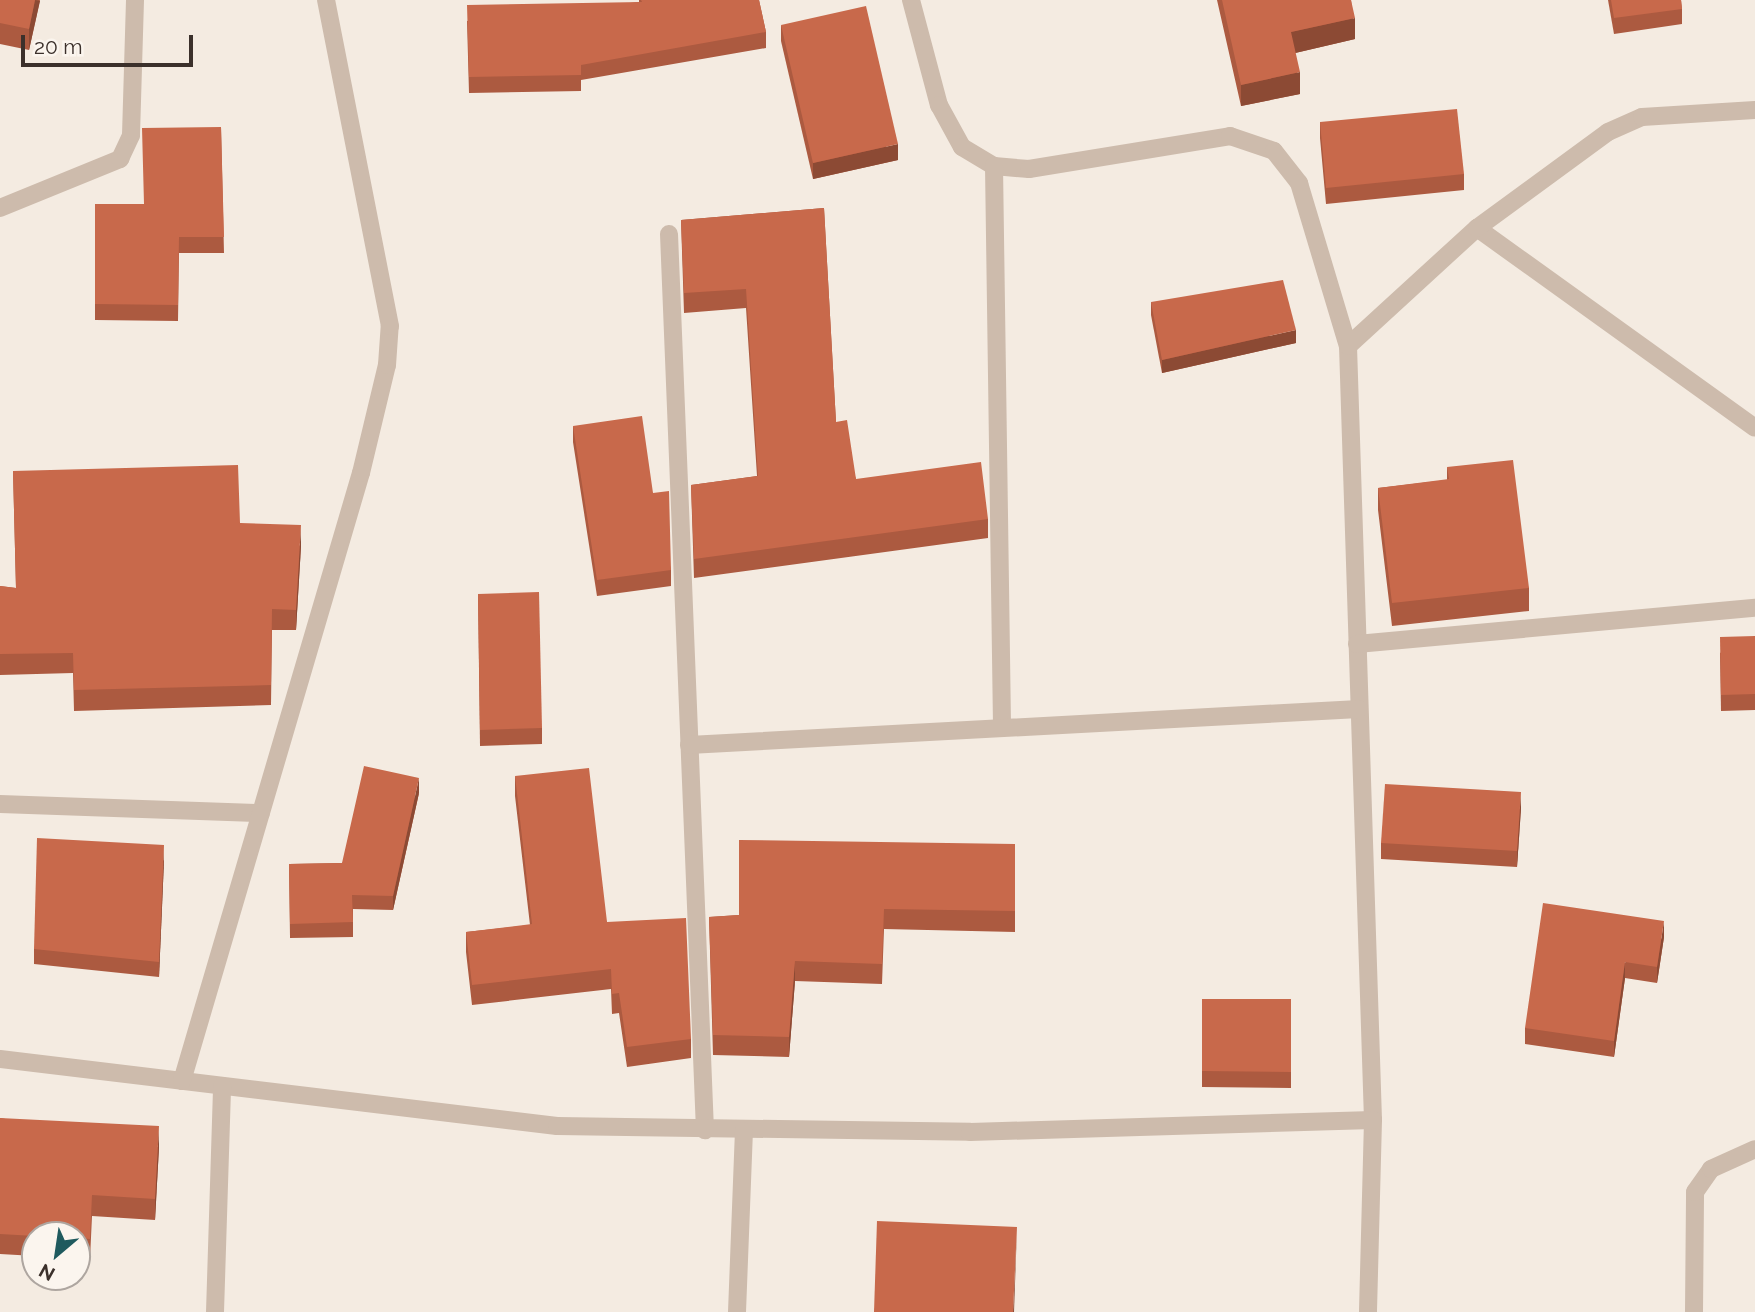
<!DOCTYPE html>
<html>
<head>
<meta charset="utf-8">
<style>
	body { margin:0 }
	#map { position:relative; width:1755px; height:1312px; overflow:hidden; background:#f4ebe1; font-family:Raleway,sans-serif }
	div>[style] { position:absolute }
	.minor>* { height:18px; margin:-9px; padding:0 9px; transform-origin:9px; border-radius:9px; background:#cdbbac }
	.wall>* { inset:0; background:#ac5a40 }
	.shaded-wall>* { inset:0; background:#8c4a34 }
	.building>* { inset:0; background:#c8694b }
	span { translate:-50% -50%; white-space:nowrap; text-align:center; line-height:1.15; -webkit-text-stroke:6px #fbf5ee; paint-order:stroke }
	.north { position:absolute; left:21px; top:1221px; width:70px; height:70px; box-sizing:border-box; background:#fbf5ee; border:2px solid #aea6a0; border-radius:50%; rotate:209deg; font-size:19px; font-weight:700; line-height:28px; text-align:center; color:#3b302b }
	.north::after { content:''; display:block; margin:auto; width:24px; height:32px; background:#1f5a5e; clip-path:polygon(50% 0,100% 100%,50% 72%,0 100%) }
	.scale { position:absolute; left:21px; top:35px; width:172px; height:32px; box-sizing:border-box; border:4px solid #3b302b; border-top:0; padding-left:9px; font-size:21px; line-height:24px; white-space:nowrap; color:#3b302b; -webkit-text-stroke:5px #fbf5ee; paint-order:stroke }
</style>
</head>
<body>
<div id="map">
	<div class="minor">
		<i style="left:911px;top:0;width:109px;rotate:75.1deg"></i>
		<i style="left:939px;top:105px;width:48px;rotate:61.3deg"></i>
		<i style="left:962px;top:147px;width:37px;rotate:31deg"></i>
		<i style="left:994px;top:166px;width:35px;rotate:5deg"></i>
		<i style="left:1029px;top:169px;width:204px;rotate:-9.3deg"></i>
		<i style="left:1230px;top:136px;width:46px;rotate:18.8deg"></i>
		<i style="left:1274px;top:151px;width:41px;rotate:52deg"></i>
		<i style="left:1299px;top:183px;width:170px;rotate:73.3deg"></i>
		<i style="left:1348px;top:346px;width:774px;rotate:88.15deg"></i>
		<i style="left:1373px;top:1120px;width:192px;rotate:91.5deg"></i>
		<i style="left:994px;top:166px;width:562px;rotate:89.18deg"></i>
		<i style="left:0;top:208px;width:130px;rotate:-22.2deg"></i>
		<i style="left:120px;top:159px;width:26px;rotate:-65deg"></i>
		<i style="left:131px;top:135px;width:135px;rotate:-88.3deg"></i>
		<i style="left:1477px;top:228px;width:342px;rotate:35.7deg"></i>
		<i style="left:669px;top:234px;width:897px;rotate:87.7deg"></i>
		<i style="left:1348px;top:346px;width:175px;rotate:-42.5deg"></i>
		<i style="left:1477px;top:228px;width:162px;rotate:-36.2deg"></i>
		<i style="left:1608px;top:132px;width:37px;rotate:-24deg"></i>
		<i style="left:1642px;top:117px;width:113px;rotate:-3.5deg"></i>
		<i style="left:1357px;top:644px;width:400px;rotate:-5.2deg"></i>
		<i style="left:689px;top:745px;width:671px;rotate:-3.08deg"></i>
		<i style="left:0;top:804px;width:261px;rotate:2deg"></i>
		<i style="left:0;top:1059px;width:561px;rotate:6.86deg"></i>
		<i style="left:557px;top:1126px;width:413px;rotate:0.8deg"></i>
		<i style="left:970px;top:1132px;width:403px;rotate:-1.7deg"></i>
		<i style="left:182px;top:1081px;width:634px;rotate:-73.6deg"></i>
		<i style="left:361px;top:473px;width:111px;rotate:-76.5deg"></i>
		<i style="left:387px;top:365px;width:39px;rotate:-86deg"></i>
		<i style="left:390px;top:326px;width:332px;rotate:-101.1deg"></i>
		<i style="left:215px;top:1312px;width:226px;rotate:-88.2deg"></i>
		<i style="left:737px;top:1312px;width:181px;rotate:-87.8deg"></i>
		<i style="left:1694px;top:1312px;width:120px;rotate:-89.5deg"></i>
		<i style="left:1695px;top:1192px;width:28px;rotate:-55deg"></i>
		<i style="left:1711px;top:1169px;width:48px;rotate:-24.4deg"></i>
	</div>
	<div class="wall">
		<i style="clip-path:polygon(0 0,40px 0,29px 50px,0 44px)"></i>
		<i style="clip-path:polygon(639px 0,759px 0,766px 32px,766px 48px,581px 80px,581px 91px,469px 93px,467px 21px,639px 2px)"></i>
		<i style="clip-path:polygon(1217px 0,1351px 0,1355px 39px,1295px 53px,1300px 94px,1241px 106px)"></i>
		<i style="clip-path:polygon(1608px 0,1681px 0,1682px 9px,1682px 24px,1614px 34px)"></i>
		<i style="clip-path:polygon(781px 25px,898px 160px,813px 179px,781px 41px)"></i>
		<i style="clip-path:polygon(1320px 122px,1464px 174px,1464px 190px,1326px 204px,1320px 138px)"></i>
		<i style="clip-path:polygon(221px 127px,224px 253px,179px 253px,178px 321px,95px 320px,95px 204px,144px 204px)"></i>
		<i style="clip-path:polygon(824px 208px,836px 422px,856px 479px,988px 519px,988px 538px,694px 578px,691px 485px,757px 476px,746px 308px,684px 313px,681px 220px)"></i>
		<i style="clip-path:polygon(1151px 302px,1296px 343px,1162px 373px,1151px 315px)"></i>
		<i style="clip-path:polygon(573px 426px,653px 493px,671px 570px,671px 586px,597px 596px,573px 442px)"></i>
		<i style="clip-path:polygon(1447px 467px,1529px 588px,1529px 611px,1392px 626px,1378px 510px,1378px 488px,1447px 480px)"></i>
		<i style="clip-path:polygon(13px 471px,240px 523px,301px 546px,296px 630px,272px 630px,271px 705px,74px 711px,73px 673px,0 675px,0 586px,16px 588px)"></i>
		<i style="clip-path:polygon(478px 594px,542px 728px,542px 744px,480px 746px)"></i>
		<i style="clip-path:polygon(1755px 636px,1755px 710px,1721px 711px,1720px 653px)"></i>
		<i style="clip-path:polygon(515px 776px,607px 922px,691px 1039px,691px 1058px,627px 1067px,619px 1013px,612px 1014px,611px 989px,472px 1005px,466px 952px,466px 932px,530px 925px,515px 796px)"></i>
		<i style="clip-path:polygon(419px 793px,393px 910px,353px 909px,353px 937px,290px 938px,289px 864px,342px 863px)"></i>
		<i style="clip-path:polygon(1521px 808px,1517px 867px,1381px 859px,1381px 843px)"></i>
		<i style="clip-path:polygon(1015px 844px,1015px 932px,884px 929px,882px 984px,795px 981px,789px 1057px,713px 1055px,709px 917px,739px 915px)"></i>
		<i style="clip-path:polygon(164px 860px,159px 977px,34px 964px,34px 949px)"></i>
		<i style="clip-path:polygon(1664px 937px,1657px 983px,1625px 978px,1614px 1057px,1525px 1044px,1525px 1028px)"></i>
		<i style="clip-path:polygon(1202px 999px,1291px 999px,1291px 1088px,1202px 1087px)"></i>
		<i style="clip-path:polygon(0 1118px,159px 1147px,155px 1220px,92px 1216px,90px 1259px,77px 1259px,77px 1235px,35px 1235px,35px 1256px,0 1254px)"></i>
	</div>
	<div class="shaded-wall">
		<i style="clip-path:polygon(35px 0,40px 1px,29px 50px,29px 29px)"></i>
		<i style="clip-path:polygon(1355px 18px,1355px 39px,1291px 54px,1291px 32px)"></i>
		<i style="clip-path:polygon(1300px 72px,1300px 94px,1241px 106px,1241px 85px)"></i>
		<i style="clip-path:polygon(898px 144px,898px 160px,813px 179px,813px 163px)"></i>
		<i style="clip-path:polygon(1296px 330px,1296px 343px,1162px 373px,1162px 360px)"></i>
		<i style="clip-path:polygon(301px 525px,301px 546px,296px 630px,296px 610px)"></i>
		<i style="clip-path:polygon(419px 778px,419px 793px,393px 910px,393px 896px)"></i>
		<i style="clip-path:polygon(1521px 792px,1521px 808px,1517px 867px,1517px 851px)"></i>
		<i style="clip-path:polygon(164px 845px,164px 860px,159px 977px,159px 962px)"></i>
		<i style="clip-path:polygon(1664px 921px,1664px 937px,1657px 983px,1657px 967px)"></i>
		<i style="clip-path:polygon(795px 961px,795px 981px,789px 1057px,789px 1037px)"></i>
		<i style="clip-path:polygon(1625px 962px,1625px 978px,1614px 1057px,1614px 1041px)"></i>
		<i style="clip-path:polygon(159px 1126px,159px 1147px,155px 1220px,155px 1199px)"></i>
		<i style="clip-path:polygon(1017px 1227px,1014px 1312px,1013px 1312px)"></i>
	</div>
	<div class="building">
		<i style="clip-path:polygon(0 0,35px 0,29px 29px,0 23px)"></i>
		<i style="clip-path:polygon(641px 0,759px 0,766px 32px,581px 65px,581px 75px,469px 77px,467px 5px,642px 2px)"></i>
		<i style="clip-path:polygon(1222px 0,1351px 0,1355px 18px,1291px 32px,1300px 72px,1241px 85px)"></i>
		<i style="clip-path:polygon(1611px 0,1681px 0,1682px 9px,1614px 18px)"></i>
		<i style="clip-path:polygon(866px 6px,898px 144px,813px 163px,781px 25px)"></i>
		<i style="clip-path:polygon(1457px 109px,1464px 174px,1326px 188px,1320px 122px)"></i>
		<i style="clip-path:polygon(221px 127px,224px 237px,179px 237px,178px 305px,95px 304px,95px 204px,144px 204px,142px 128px)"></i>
		<i style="clip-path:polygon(824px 208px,836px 422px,847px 420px,856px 479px,981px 462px,988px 519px,694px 559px,691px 485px,758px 476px,746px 289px,684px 293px,681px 220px)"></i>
		<i style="clip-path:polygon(1283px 280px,1296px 330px,1162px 360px,1151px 302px)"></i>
		<i style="clip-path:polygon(642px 416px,653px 493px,669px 491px,671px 570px,597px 580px,573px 426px)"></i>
		<i style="clip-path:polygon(1513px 460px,1529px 588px,1392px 603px,1378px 488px,1449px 479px,1447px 467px)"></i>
		<i style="clip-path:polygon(238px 465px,240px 523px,301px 525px,296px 610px,272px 609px,271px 685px,74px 690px,73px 653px,0 654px,0 586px,16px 588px,13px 471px)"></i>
		<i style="clip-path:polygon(539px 592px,542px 728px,480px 730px,478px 594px)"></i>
		<i style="clip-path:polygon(1755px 636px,1755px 694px,1721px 695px,1720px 637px)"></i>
		<i style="clip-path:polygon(364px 766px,419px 778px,393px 896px,352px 895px,353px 922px,290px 924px,289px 864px,342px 863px)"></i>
		<i style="clip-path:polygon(589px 768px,607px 922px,686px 918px,691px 1039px,627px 1047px,619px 993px,612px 994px,611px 969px,472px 985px,466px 932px,532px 924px,515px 776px)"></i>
		<i style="clip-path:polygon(1385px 784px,1521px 792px,1517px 851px,1381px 843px)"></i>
		<i style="clip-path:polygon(37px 838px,164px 845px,159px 962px,34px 949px)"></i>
		<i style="clip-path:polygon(739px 840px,1015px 844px,1015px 911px,884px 909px,882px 964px,795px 961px,789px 1037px,713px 1035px,709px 917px,739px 915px)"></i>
		<i style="clip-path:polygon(1543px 903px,1664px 921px,1657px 967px,1625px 962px,1614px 1041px,1525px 1028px)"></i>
		<i style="clip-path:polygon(1202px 999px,1291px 999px,1291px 1072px,1202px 1071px)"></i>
		<i style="clip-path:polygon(0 1118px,159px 1126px,155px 1199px,92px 1195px,90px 1239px,77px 1238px,77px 1235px,35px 1236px,0 1234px)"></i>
		<i style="clip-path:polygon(877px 1221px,1017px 1227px,1013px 1312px,874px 1312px)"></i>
	</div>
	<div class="north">N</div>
	<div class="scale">20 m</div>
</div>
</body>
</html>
